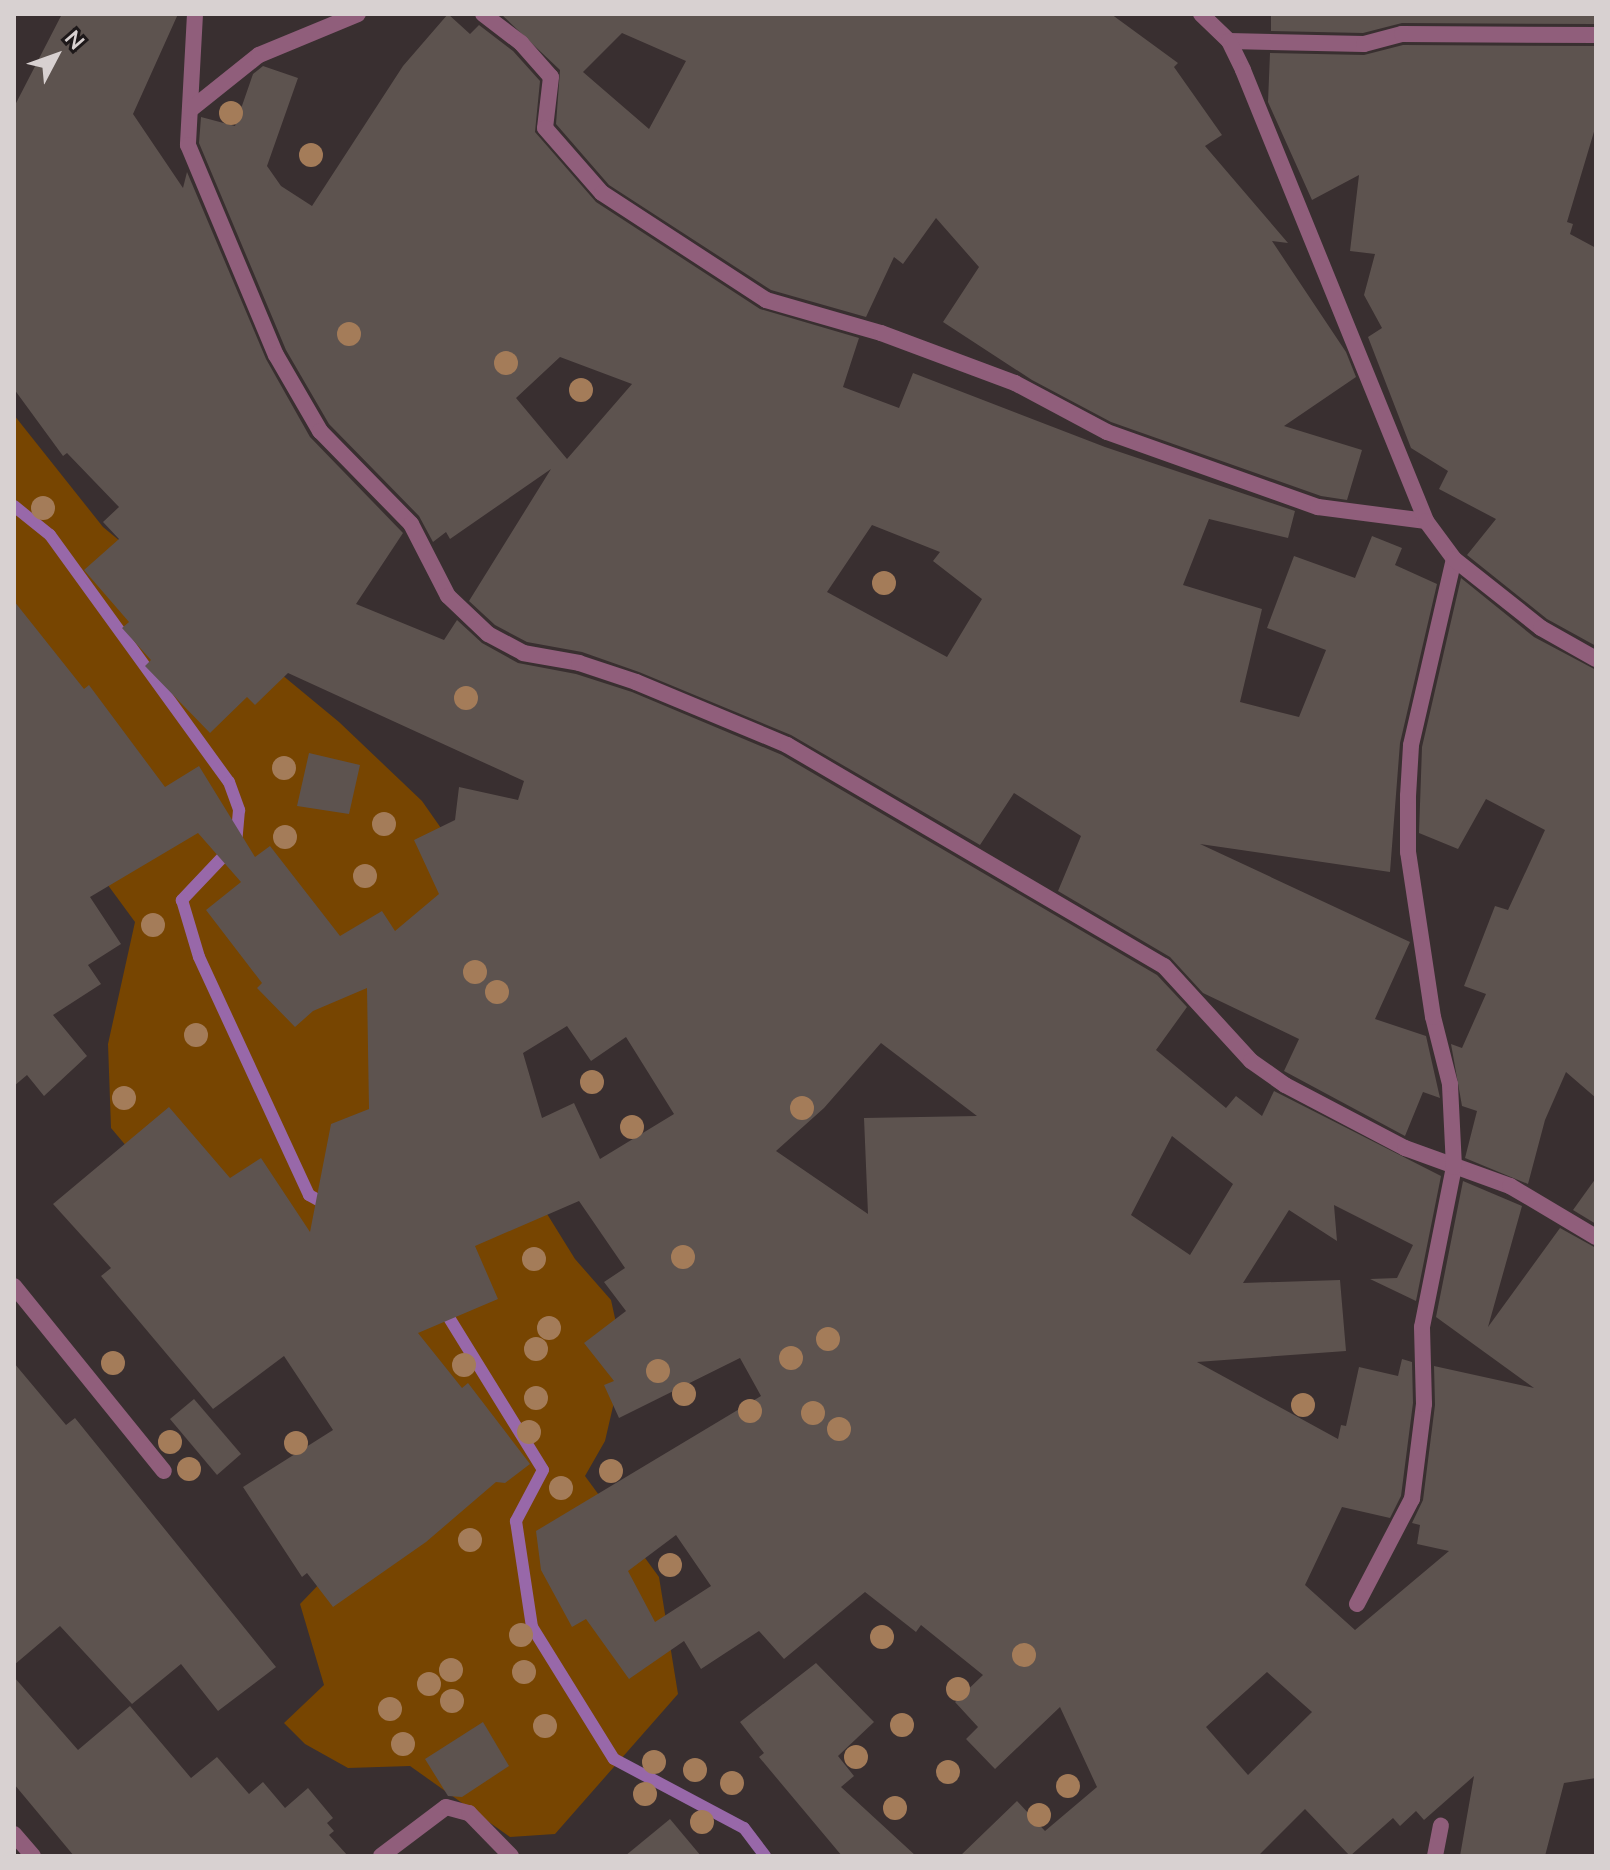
<!DOCTYPE html>
<html>
<head>
<meta charset="utf-8">
<style>
	body { margin:0 }
	#map { position:relative; width:1610px; height:1870px; overflow:hidden; background:#392f30; font-family:"Nunito Sans",sans-serif }
	div>[style] { position:absolute }
	.green>* { inset:0; background:#774501 }
	.stream>* { height:12px; margin:-6px; padding:0 6px; transform-origin:6px; border-radius:6px; background:#9868a9 }
	.building>* { inset:0; background:#5d534f }
	.minor>* { height:16px; margin:-8px; padding:0 8px; transform-origin:8px; border-radius:8px; background:#905e7b }
	.tertiary>* { height:16px; margin:-8px; padding:0 8px; transform-origin:8px; border-radius:8px; background:#905e7b }
	.trees>* { width:24px; height:24px; margin:-12px; border-radius:50%; background:#a47c59 }
	span { translate:-50% -50%; white-space:nowrap; text-align:center; line-height:1.15; -webkit-text-stroke:8px #1d1819; paint-order:stroke }
	.frame { position:absolute; inset:0; border:16px solid #d8d1d1; pointer-events:none }
	.north { position:absolute; left:16px; top:16px; width:80px; height:80px; -webkit-text-stroke:6px #1d1819; paint-order:stroke; rotate:49deg; font-size:22px; font-weight:700; line-height:32px; text-align:center; color:#d8d1d1 }
	.north::after { content:''; display:block; margin:auto; width:28px; height:36px; background:#d8d1d1; clip-path:polygon(50% 0,100% 100%,50% 72%,0 100%) }
</style>
</head>
<body>
<div id="map">
	<div class="green">
		<i style="clip-path:polygon(14px 415px,103px 527px,339px 722px,422px 801px,485px 891px,441px 1043px,575px 1259px,611px 1300px,624px 1359px,605px 1441px,585px 1476px,659px 1577px,678px 1694px,555px 1834px,510px 1837px,410px 1766px,348px 1768px,305px 1744px,284px 1723px,324px 1685px,300px 1604px,397px 1503px,279px 1327px,111px 1128px,108px 1044px,135px 922px,14px 757px)"></i>
	</div>
	<div class="stream">
		<i style="left:14px;top:506px;width:46px;rotate:38.9deg"></i>
		<i style="left:50px;top:535px;width:305px;rotate:54.1deg"></i>
		<i style="left:229px;top:782px;width:30px;rotate:70deg"></i>
		<i style="left:239px;top:810px;width:33px;rotate:95deg"></i>
		<i style="left:236px;top:843px;width:79px;rotate:133.5deg"></i>
		<i style="left:182px;top:900px;width:59px;rotate:73.4deg"></i>
		<i style="left:199px;top:957px;width:262px;rotate:65.2deg"></i>
		<i style="left:309px;top:1195px;width:25px;rotate:29deg"></i>
		<i style="left:443px;top:1308px;width:190px;rotate:58.3deg"></i>
		<i style="left:543px;top:1470px;width:58px;rotate:117.9deg"></i>
		<i style="left:516px;top:1521px;width:107px;rotate:81.4deg"></i>
		<i style="left:532px;top:1627px;width:155px;rotate:58.2deg"></i>
		<i style="left:614px;top:1759px;width:147px;rotate:28deg"></i>
		<i style="left:744px;top:1828px;width:35px;rotate:53deg"></i>
	</div>
	<div class="building">
		<i style="clip-path:polygon(evenodd,62px 14px,178px 14px,133px 114px,183px 188px,187px 172px,266px 359px,310px 437px,403px 533px,356px 604px,444px 640px,457px 620px,482px 643px,518px 663px,576px 674px,632px 692px,782px 755px,1157px 975px,1187px 1007px,1156px 1050px,1226px 1108px,1236px 1096px,1262px 1116px,1274px 1091px,1441px 1176px,1416px 1301px,1370px 1279px,1397px 1278px,1413px 1245px,1334px 1205px,1337px 1241px,1289px 1210px,1243px 1283px,1340px 1280px,1346px 1351px,1197px 1362px,1338px 1439px,1341px 1425px,1346px 1426px,1359px 1367px,1398px 1376px,1402px 1359px,1412px 1362px,1413px 1403px,1401px 1496px,1390px 1518px,1342px 1507px,1305px 1585px,1355px 1630px,1449px 1551px,1417px 1544px,1420px 1525px,1412px 1523px,1423px 1500px,1435px 1405px,1434px 1366px,1534px 1388px,1436px 1317px,1463px 1181px,1522px 1206px,1488px 1327px,1560px 1228px,1596px 1248px,1596px 1778px,1564px 1783px,1545px 1856px,1460px 1856px,1474px 1776px,1424px 1820px,1416px 1811px,1400px 1826px,1393px 1818px,1350px 1856px,1305px 1809px,1258px 1856px,960px 1856px,1017px 1801px,1045px 1831px,1097px 1787px,1060px 1707px,995px 1769px,966px 1739px,978px 1727px,955px 1702px,983px 1675px,921px 1625px,916px 1632px,865px 1592px,784px 1659px,759px 1631px,701px 1669px,684px 1641px,629px 1679px,586px 1619px,572px 1627px,541px 1570px,536px 1531px,761px 1396px,740px 1358px,619px 1418px,604px 1385px,614px 1381px,584px 1343px,626px 1311px,604px 1282px,625px 1268px,579px 1201px,475px 1246px,498px 1299px,418px 1333px,462px 1388px,468px 1383px,530px 1464px,505px 1483px,496px 1482px,426px 1542px,333px 1607px,307px 1573px,302px 1577px,243px 1487px,333px 1430px,284px 1356px,213px 1409px,101px 1276px,111px 1268px,53px 1204px,169px 1107px,230px 1178px,261px 1158px,310px 1232px,331px 1124px,369px 1109px,367px 988px,313px 1011px,295px 1027px,257px 988px,262px 983px,206px 910px,241px 882px,198px 833px,90px 897px,121px 944px,88px 965px,101px 984px,53px 1015px,87px 1056px,44px 1096px,27px 1075px,14px 1086px,14px 601px,84px 689px,89px 685px,165px 787px,199px 766px,255px 857px,270px 846px,340px 936px,382px 911px,395px 931px,439px 894px,414px 840px,455px 820px,459px 787px,518px 800px,524px 781px,288px 673px,255px 705px,247px 697px,210px 733px,145px 666px,151px 660px,122px 628px,129px 622px,84px 570px,119px 539px,103px 522px,119px 507px,67px 453px,63px 456px,14px 389px,14px 107px,62px 14px,567px 1026px,591px 1061px,626px 1037px,674px 1114px,600px 1159px,574px 1103px,542px 1118px,523px 1053px,567px 1026px,62px 14px,881px 1043px,977px 1116px,864px 1118px,868px 1214px,776px 1151px,824px 1108px,881px 1043px,62px 14px,1172px 1136px,1233px 1184px,1190px 1255px,1131px 1215px,1172px 1136px,62px 14px,676px 1535px,711px 1586px,655px 1622px,628px 1571px,676px 1535px,62px 14px,1267px 1672px,1312px 1712px,1248px 1775px,1206px 1727px,1267px 1672px)"></i>
		<i style="clip-path:polygon(evenodd,448px 14px,470px 34px,479px 25px,513px 51px,540px 81px,535px 132px,596px 202px,760px 309px,859px 338px,843px 387px,899px 408px,913px 373px,1105px 447px,1295px 511px,1288px 538px,1209px 519px,1183px 585px,1262px 609px,1240px 702px,1299px 717px,1326px 650px,1267px 628px,1294px 556px,1355px 578px,1372px 536px,1402px 548px,1395px 565px,1437px 584px,1400px 743px,1390px 872px,1200px 844px,1410px 942px,1375px 1019px,1426px 1036px,1440px 1098px,1423px 1092px,1405px 1136px,1284px 1071px,1299px 1039px,1203px 993px,1170px 957px,1058px 891px,1081px 836px,1014px 793px,980px 845px,791px 735px,639px 672px,582px 652px,527px 642px,495px 625px,469px 601px,551px 469px,450px 539px,446px 532px,433px 542px,419px 516px,329px 424px,286px 350px,199px 143px,201px 117px,235px 126px,253px 74px,263px 66px,298px 78px,267px 166px,281px 186px,312px 206px,403px 66px,448px 14px,560px 357px,632px 384px,567px 459px,516px 398px,560px 357px,448px 14px,872px 525px,940px 552px,933px 561px,982px 599px,947px 657px,827px 592px,872px 525px)"></i>
		<i style="clip-path:polygon(evenodd,501px 14px,1111px 14px,1178px 63px,1174px 67px,1222px 135px,1205px 146px,1288px 243px,1272px 241px,1346px 352px,1356px 377px,1284px 426px,1362px 450px,1347px 500px,1321px 496px,1111px 422px,1032px 380px,943px 322px,979px 267px,936px 218px,903px 264px,894px 257px,866px 317px,771px 290px,609px 185px,556px 124px,560px 70px,501px 14px,622px 33px,686px 61px,649px 129px,583px 72px,622px 33px)"></i>
		<i style="clip-path:polygon(1271px 14px,1596px 14px,1596px 24px,1402px 23px,1363px 33px,1271px 31px)"></i>
		<i style="clip-path:polygon(1403px 45px,1596px 46px,1596px 125px,1567px 222px,1573px 224px,1570px 234px,1596px 248px,1596px 646px,1547px 619px,1467px 555px,1496px 519px,1439px 489px,1448px 471px,1411px 448px,1368px 337px,1382px 328px,1364px 295px,1375px 254px,1350px 251px,1359px 175px,1312px 200px,1268px 102px,1270px 53px,1364px 55px)"></i>
		<i style="clip-path:polygon(1461px 578px,1534px 637px,1596px 670px,1596px 1098px,1566px 1072px,1545px 1120px,1528px 1184px,1465px 1158px,1477px 1111px,1462px 1106px,1451px 1044px,1462px 1048px,1486px 994px,1464px 986px,1495px 906px,1508px 910px,1545px 830px,1486px 799px,1458px 849px,1419px 833px,1422px 747px)"></i>
		<i style="clip-path:polygon(309px 753px,360px 765px,349px 814px,297px 806px)"></i>
		<i style="clip-path:polygon(1596px 1178px,1596px 1224px,1573px 1210px)"></i>
		<i style="clip-path:polygon(14px 1363px,66px 1425px,75px 1418px,276px 1667px,218px 1711px,181px 1664px,132px 1704px,60px 1626px,14px 1665px)"></i>
		<i style="clip-path:polygon(194px 1399px,241px 1454px,217px 1475px,170px 1419px)"></i>
		<i style="clip-path:polygon(816px 1663px,874px 1722px,838px 1756px,854px 1776px,841px 1787px,916px 1856px,842px 1856px,759px 1757px,764px 1753px,740px 1722px)"></i>
		<i style="clip-path:polygon(14px 1677px,78px 1750px,130px 1706px,191px 1778px,217px 1757px,249px 1794px,263px 1782px,285px 1808px,308px 1788px,333px 1818px,327px 1823px,334px 1831px,329px 1835px,348px 1856px,74px 1856px,14px 1784px)"></i>
		<i style="clip-path:polygon(483px 1722px,509px 1766px,462px 1797px,448px 1796px,425px 1759px)"></i>
		<i style="clip-path:polygon(670px 1819px,701px 1856px,625px 1856px)"></i>
	</div>
	<div class="minor">
		<i style="left:195px;top:14px;width:131px;rotate:93.1deg"></i>
		<i style="left:188px;top:145px;width:228px;rotate:67.3deg"></i>
		<i style="left:276px;top:355px;width:88px;rotate:59.9deg"></i>
		<i style="left:320px;top:431px;width:130px;rotate:45.6deg"></i>
		<i style="left:411px;top:524px;width:81px;rotate:62.8deg"></i>
		<i style="left:448px;top:596px;width:55px;rotate:43.5deg"></i>
		<i style="left:488px;top:634px;width:40px;rotate:28deg"></i>
		<i style="left:523px;top:653px;width:57px;rotate:10.1deg"></i>
		<i style="left:579px;top:663px;width:60px;rotate:18.4deg"></i>
		<i style="left:636px;top:682px;width:164px;rotate:22.6deg"></i>
		<i style="left:787px;top:745px;width:437px;rotate:30.4deg"></i>
		<i style="left:1164px;top:966px;width:129px;rotate:47.5deg"></i>
		<i style="left:1251px;top:1061px;width:42px;rotate:35.2deg"></i>
		<i style="left:1285px;top:1085px;width:136px;rotate:27.7deg"></i>
		<i style="left:1405px;top:1148px;width:112px;rotate:19.9deg"></i>
		<i style="left:1510px;top:1186px;width:100px;rotate:30.7deg"></i>
		<i style="left:483px;top:14px;width:48px;rotate:37.3deg"></i>
		<i style="left:521px;top:43px;width:45px;rotate:48.6deg"></i>
		<i style="left:551px;top:77px;width:51px;rotate:96.7deg"></i>
		<i style="left:545px;top:128px;width:86px;rotate:48.8deg"></i>
		<i style="left:602px;top:193px;width:196px;rotate:33.1deg"></i>
		<i style="left:766px;top:300px;width:120px;rotate:16deg"></i>
		<i style="left:881px;top:333px;width:143px;rotate:20.5deg"></i>
		<i style="left:1015px;top:383px;width:104px;rotate:28deg"></i>
		<i style="left:1107px;top:432px;width:224px;rotate:19.6deg"></i>
		<i style="left:1318px;top:507px;width:109px;rotate:7.4deg"></i>
		<i style="left:1229px;top:41px;width:135px;rotate:1.3deg"></i>
		<i style="left:1364px;top:44px;width:39px;rotate:-15deg"></i>
		<i style="left:1402px;top:34px;width:194px;rotate:0.3deg"></i>
		<i style="left:190px;top:110px;width:88px;rotate:-38.6deg"></i>
		<i style="left:259px;top:55px;width:107px;rotate:-22.5deg"></i>
		<i style="left:14px;top:1286px;width:238px;rotate:51deg"></i>
		<i style="left:1357px;top:1604px;width:119px;rotate:-62.4deg"></i>
		<i style="left:1412px;top:1499px;width:96px;rotate:-82.8deg"></i>
		<i style="left:1424px;top:1404px;width:77px;rotate:-91.5deg"></i>
		<i style="left:1422px;top:1327px;width:163px;rotate:-78.7deg"></i>
		<i style="left:1454px;top:1167px;width:83px;rotate:-92.8deg"></i>
		<i style="left:1450px;top:1084px;width:69px;rotate:-104.2deg"></i>
		<i style="left:1433px;top:1017px;width:167px;rotate:-98.6deg"></i>
		<i style="left:1408px;top:852px;width:56px;rotate:-90deg"></i>
		<i style="left:1408px;top:796px;width:51px;rotate:-86.6deg"></i>
		<i style="left:1411px;top:745px;width:191px;rotate:-77deg"></i>
		<i style="left:14px;top:1834px;width:29px;rotate:49deg"></i>
		<i style="left:381px;top:1856px;width:81px;rotate:-37deg"></i>
		<i style="left:446px;top:1807px;width:24px;rotate:15deg"></i>
		<i style="left:469px;top:1813px;width:60px;rotate:45.7deg"></i>
		<i style="left:1435px;top:1856px;width:31px;rotate:-79deg"></i>
	</div>
	<div class="tertiary">
		<i style="left:1201px;top:14px;width:39px;rotate:44deg"></i>
		<i style="left:1229px;top:41px;width:32px;rotate:64deg"></i>
		<i style="left:1243px;top:70px;width:487px;rotate:67.9deg"></i>
		<i style="left:1426px;top:521px;width:47px;rotate:53.6deg"></i>
		<i style="left:1454px;top:559px;width:111px;rotate:38.4deg"></i>
		<i style="left:1541px;top:628px;width:63px;rotate:29.4deg"></i>
	</div>
	<div class="trees">
		<i style="left:231px;top:113px"></i>
		<i style="left:311px;top:155px"></i>
		<i style="left:349px;top:334px"></i>
		<i style="left:506px;top:363px"></i>
		<i style="left:581px;top:390px"></i>
		<i style="left:43px;top:508px"></i>
		<i style="left:884px;top:583px"></i>
		<i style="left:466px;top:698px"></i>
		<i style="left:284px;top:768px"></i>
		<i style="left:384px;top:824px"></i>
		<i style="left:285px;top:837px"></i>
		<i style="left:365px;top:876px"></i>
		<i style="left:153px;top:925px"></i>
		<i style="left:475px;top:972px"></i>
		<i style="left:497px;top:992px"></i>
		<i style="left:196px;top:1035px"></i>
		<i style="left:592px;top:1082px"></i>
		<i style="left:124px;top:1098px"></i>
		<i style="left:802px;top:1108px"></i>
		<i style="left:632px;top:1127px"></i>
		<i style="left:683px;top:1257px"></i>
		<i style="left:534px;top:1259px"></i>
		<i style="left:549px;top:1328px"></i>
		<i style="left:828px;top:1339px"></i>
		<i style="left:536px;top:1349px"></i>
		<i style="left:791px;top:1358px"></i>
		<i style="left:113px;top:1363px"></i>
		<i style="left:464px;top:1365px"></i>
		<i style="left:658px;top:1371px"></i>
		<i style="left:684px;top:1394px"></i>
		<i style="left:536px;top:1398px"></i>
		<i style="left:1303px;top:1405px"></i>
		<i style="left:750px;top:1411px"></i>
		<i style="left:813px;top:1413px"></i>
		<i style="left:839px;top:1429px"></i>
		<i style="left:529px;top:1432px"></i>
		<i style="left:170px;top:1442px"></i>
		<i style="left:296px;top:1443px"></i>
		<i style="left:189px;top:1469px"></i>
		<i style="left:611px;top:1471px"></i>
		<i style="left:561px;top:1488px"></i>
		<i style="left:470px;top:1540px"></i>
		<i style="left:670px;top:1565px"></i>
		<i style="left:521px;top:1635px"></i>
		<i style="left:882px;top:1637px"></i>
		<i style="left:1024px;top:1655px"></i>
		<i style="left:451px;top:1670px"></i>
		<i style="left:524px;top:1672px"></i>
		<i style="left:429px;top:1684px"></i>
		<i style="left:958px;top:1689px"></i>
		<i style="left:452px;top:1701px"></i>
		<i style="left:390px;top:1709px"></i>
		<i style="left:902px;top:1725px"></i>
		<i style="left:545px;top:1726px"></i>
		<i style="left:403px;top:1744px"></i>
		<i style="left:856px;top:1757px"></i>
		<i style="left:654px;top:1762px"></i>
		<i style="left:695px;top:1770px"></i>
		<i style="left:948px;top:1772px"></i>
		<i style="left:732px;top:1783px"></i>
		<i style="left:1068px;top:1786px"></i>
		<i style="left:645px;top:1794px"></i>
		<i style="left:895px;top:1808px"></i>
		<i style="left:1039px;top:1815px"></i>
		<i style="left:702px;top:1822px"></i>
	</div>
	<div class="frame"></div>
	<div class="north">N</div>
</div>
</body>
</html>
